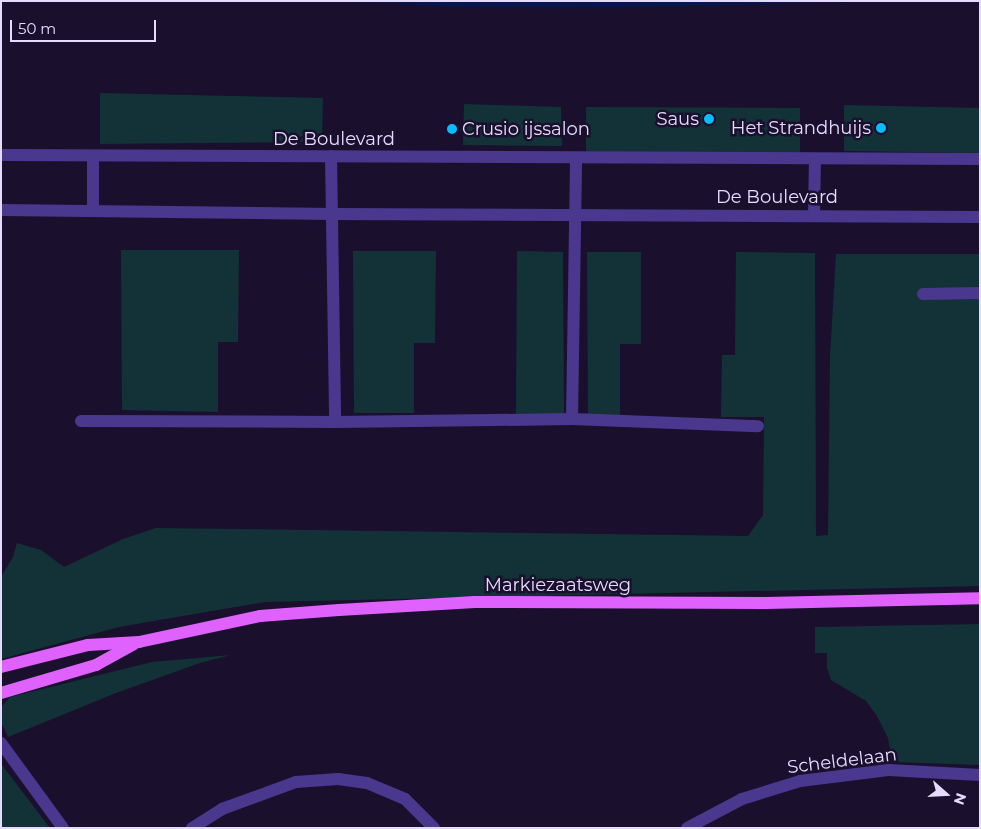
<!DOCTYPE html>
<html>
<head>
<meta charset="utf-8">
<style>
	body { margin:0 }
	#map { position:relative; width:981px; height:829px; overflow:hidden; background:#1a102d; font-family:Montserrat,sans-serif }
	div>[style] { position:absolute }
	.green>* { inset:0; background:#123237 }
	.water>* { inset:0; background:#07154e }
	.minor>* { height:12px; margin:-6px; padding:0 6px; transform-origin:6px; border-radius:6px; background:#4a388e }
	.primary>* { height:12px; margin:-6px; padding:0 6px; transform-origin:6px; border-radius:6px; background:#df62ff }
	.dots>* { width:14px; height:14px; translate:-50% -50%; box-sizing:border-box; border:2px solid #1a102d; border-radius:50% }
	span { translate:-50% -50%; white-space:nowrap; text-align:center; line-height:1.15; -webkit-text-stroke:5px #1a102d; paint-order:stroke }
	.poi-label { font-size:18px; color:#e5dbff }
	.right { translate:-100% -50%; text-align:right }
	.left { translate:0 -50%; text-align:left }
	.street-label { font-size:18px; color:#e5dbff }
	.frame { position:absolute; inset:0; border:2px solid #e5dbff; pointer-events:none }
	.north { position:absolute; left:921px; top:769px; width:50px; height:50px; -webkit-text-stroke:4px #1a102d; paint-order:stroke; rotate:109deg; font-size:14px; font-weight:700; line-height:20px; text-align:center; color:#e5dbff }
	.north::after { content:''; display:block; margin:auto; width:18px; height:22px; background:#e5dbff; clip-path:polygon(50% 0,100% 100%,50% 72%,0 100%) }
	.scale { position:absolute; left:10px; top:20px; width:146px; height:22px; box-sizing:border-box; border:2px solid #e5dbff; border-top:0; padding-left:6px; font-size:15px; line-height:18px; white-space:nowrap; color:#e5dbff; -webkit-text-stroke:4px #1a102d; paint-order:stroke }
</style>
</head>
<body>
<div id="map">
	<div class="green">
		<i style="clip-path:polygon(100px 93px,323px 98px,322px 142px,100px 144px)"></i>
		<i style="clip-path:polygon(464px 104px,561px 107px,562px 146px,463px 145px)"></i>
		<i style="clip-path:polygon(844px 105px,980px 108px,980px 153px,844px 151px)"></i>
		<i style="clip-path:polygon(586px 107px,800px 108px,800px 153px,586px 152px)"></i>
		<i style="clip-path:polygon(121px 250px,239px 250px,238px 342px,218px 342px,218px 412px,122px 410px)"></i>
		<i style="clip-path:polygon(353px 251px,436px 251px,435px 343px,414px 343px,414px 413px,354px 413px)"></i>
		<i style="clip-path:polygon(517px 251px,563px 252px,564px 415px,516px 414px)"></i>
		<i style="clip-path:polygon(587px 252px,641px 252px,641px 344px,620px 344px,620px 415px,588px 415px)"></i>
		<i style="clip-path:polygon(736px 252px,815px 253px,816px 536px,828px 535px,830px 356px,836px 254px,980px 254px,980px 586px,265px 602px,119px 627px,1px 659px,1px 577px,13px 557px,17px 543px,41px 550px,64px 567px,123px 539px,156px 528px,748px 536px,763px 515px,764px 417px,721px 417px,722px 355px,735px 355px)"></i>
		<i style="clip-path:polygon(980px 624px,980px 765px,892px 762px,888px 738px,877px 716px,866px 701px,831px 680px,827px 668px,827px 653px,815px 653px,815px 627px)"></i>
		<i style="clip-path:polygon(231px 655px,200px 663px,116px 693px,8px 737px,1px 722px,2px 706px,10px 697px,152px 662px)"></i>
		<i style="clip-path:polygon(1px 763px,5px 769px,50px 828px,1px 828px)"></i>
	</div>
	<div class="water">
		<i style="clip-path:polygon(339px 1px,896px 1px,601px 8px,455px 7px)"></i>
	</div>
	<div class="minor">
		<i style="left:1px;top:155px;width:979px;rotate:0.23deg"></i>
		<i style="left:331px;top:156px;width:266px;rotate:89.1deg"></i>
		<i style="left:335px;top:422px;width:237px;rotate:-0.7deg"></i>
		<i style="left:572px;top:419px;width:260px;rotate:-89.1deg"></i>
		<i style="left:1px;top:210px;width:332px;rotate:0.7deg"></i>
		<i style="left:333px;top:214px;width:647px;rotate:0.27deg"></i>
		<i style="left:93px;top:210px;width:54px;rotate:-90deg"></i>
		<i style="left:814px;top:215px;width:55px;rotate:-89deg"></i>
		<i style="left:923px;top:294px;width:57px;rotate:-1deg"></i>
		<i style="left:572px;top:419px;width:186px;rotate:2.2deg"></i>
		<i style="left:81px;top:421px;width:254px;rotate:0.2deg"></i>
		<i style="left:1px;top:743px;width:105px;rotate:53.9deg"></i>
		<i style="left:192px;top:828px;width:36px;rotate:-32deg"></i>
		<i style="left:222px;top:809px;width:79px;rotate:-20deg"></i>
		<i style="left:296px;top:782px;width:42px;rotate:-4.1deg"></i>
		<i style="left:338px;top:779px;width:29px;rotate:8deg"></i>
		<i style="left:367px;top:783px;width:41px;rotate:22.8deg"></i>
		<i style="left:405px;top:799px;width:41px;rotate:45deg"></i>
		<i style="left:687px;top:828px;width:62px;rotate:-27.8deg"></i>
		<i style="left:742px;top:799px;width:61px;rotate:-17.2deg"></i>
		<i style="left:800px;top:781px;width:89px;rotate:-7.1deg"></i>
		<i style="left:888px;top:770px;width:92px;rotate:3.1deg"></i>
	</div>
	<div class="primary">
		<i style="left:1px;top:667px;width:90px;rotate:-14.2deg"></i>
		<i style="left:88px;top:645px;width:51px;rotate:-3.4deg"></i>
		<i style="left:139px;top:642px;width:124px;rotate:-12.1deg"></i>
		<i style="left:260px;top:616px;width:79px;rotate:-4.3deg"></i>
		<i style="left:339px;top:610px;width:136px;rotate:-3.4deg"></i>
		<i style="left:475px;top:602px;width:291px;rotate:0.2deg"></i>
		<i style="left:766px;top:603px;width:214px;rotate:-1.3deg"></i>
		<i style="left:1px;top:693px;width:99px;rotate:-16.4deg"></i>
		<i style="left:96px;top:665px;width:43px;rotate:-28.9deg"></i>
	</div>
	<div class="dots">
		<i style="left:709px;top:119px;background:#07bcff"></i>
		<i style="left:881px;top:128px;background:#07bcff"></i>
		<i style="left:452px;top:129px;background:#07bcff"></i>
	</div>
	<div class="poi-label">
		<span class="right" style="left:699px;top:119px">Saus</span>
		<span class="right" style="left:871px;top:128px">Het Strandhuijs</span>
		<span class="left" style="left:462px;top:129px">Crusio ijssalon</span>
	</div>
	<div class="street-label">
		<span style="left:334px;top:139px">De Boulevard</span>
		<span style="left:777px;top:197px">De Boulevard</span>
		<span style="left:558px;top:585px">Markiezaatsweg</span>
		<span style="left:842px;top:761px;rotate:-7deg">Scheldelaan</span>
	</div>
	<div class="frame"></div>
	<div class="north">N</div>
	<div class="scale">50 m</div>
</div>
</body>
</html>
